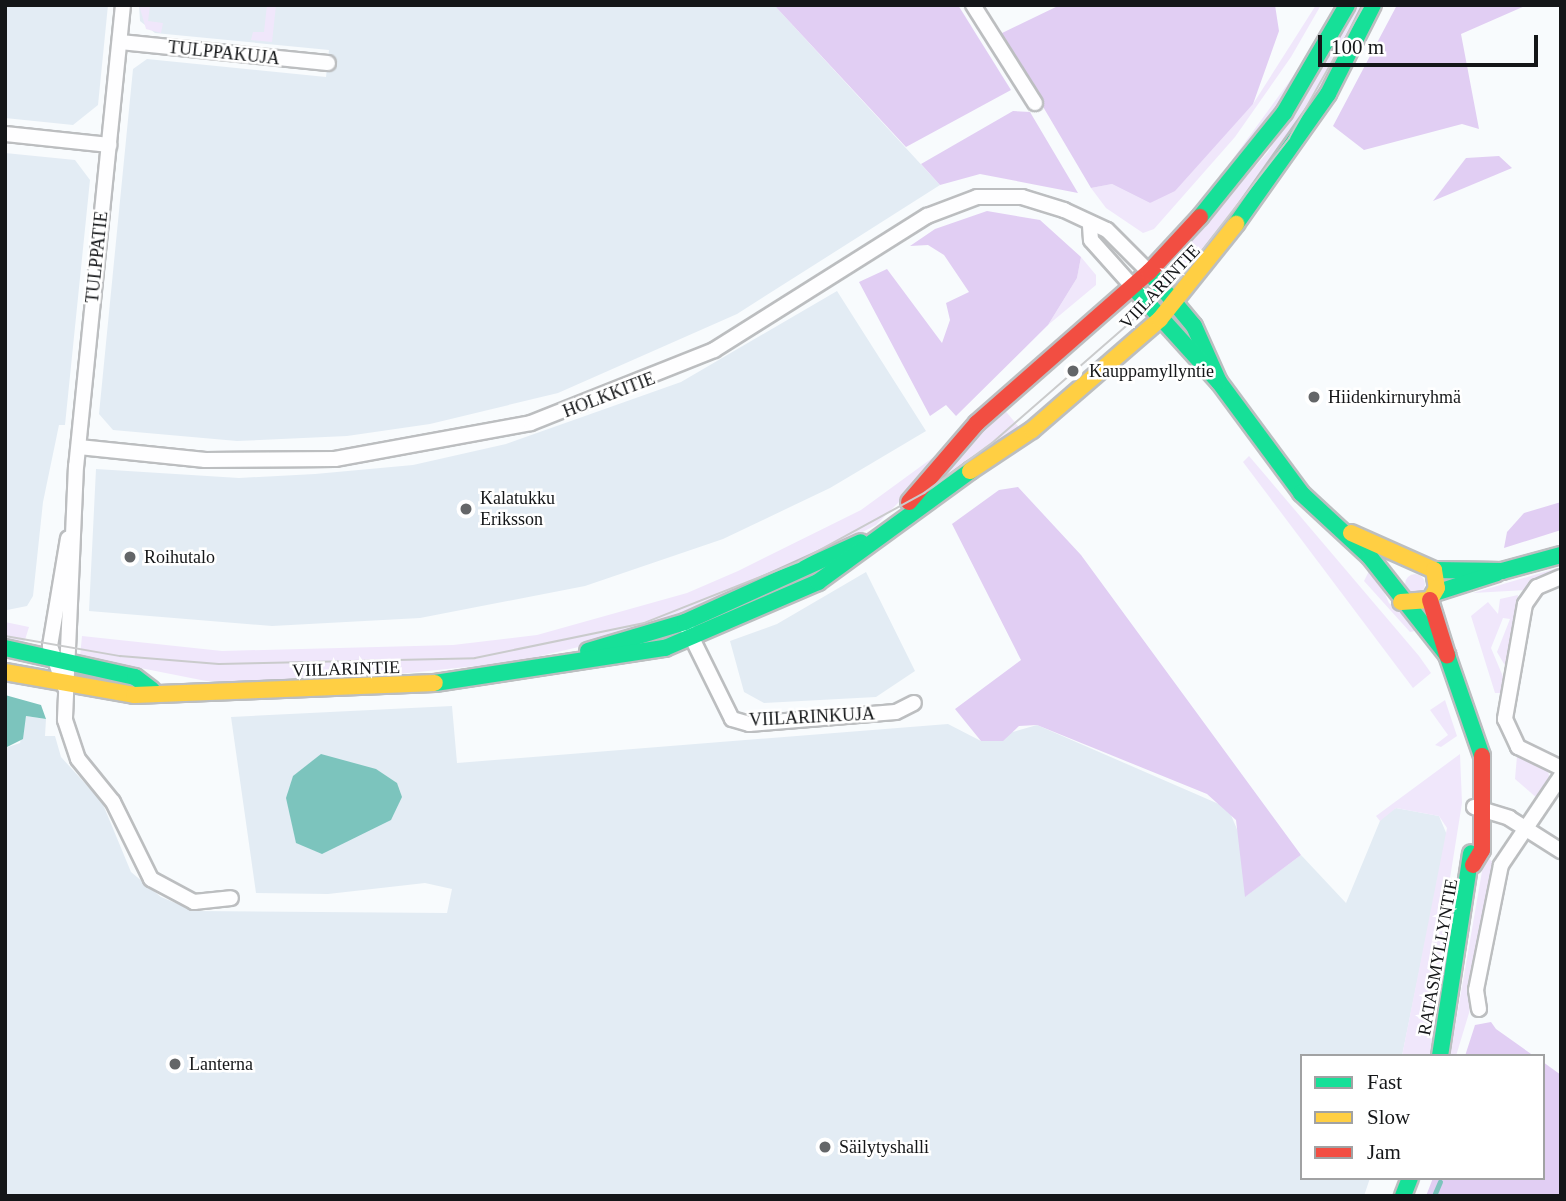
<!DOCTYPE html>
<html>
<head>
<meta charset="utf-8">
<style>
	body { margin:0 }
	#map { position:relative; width:1566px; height:1201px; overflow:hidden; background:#f8fbfd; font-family:Georgia,serif }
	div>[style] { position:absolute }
	.built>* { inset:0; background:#e3ecf4 }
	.green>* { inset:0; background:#f0e7fb }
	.round { border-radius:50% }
	.forest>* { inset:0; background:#e1cef3 }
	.water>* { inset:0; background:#7cc4bd }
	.stream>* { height:4.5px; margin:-2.25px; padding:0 2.25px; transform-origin:2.25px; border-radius:2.25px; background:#7cc4bd }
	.roads { filter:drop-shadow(2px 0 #bcbec0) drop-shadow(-2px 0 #bcbec0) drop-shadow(0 2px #bcbec0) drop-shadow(0 -2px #bcbec0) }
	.street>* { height:14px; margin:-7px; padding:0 7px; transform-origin:7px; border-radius:7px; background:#fefeff }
	.fast>* { height:16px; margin:-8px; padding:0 8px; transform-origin:8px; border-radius:8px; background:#16e098 }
	.slow>* { height:16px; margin:-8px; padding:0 8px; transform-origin:8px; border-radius:8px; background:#ffcf43 }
	.jam>* { height:16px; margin:-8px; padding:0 8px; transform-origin:8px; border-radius:8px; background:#f24e42 }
	.tram>* { height:2px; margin:-1px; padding:0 1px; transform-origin:1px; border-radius:1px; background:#cacbcc }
	.dots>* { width:19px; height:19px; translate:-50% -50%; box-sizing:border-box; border:4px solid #fff; border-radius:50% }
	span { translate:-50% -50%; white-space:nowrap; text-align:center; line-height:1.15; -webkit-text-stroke:5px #fff; paint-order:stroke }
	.street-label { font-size:18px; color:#141618 }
	.poi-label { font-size:18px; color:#141618 }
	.left { translate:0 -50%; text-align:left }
	.frame { position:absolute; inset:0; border:7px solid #141618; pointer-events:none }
	.legend { position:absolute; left:1300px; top:1054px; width:245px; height:126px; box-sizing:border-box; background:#fff; border:2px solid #a1a2a3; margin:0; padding:9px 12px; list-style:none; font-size:21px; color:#141618 }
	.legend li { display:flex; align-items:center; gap:14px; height:35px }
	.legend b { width:35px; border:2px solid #a1a2a3 }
	.scale { position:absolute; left:1318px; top:35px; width:220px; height:32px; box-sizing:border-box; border:4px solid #141618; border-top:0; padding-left:9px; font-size:21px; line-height:24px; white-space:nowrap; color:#141618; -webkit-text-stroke:5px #fff; paint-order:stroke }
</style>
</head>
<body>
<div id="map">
	<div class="built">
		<i style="clip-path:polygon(5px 5px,108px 5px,98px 105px,73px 125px,5px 118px)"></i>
		<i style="clip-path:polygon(139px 5px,774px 5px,940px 185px,737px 314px,558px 393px,430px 424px,347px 436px,237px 441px,113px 430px,99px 414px,133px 69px,147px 59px,326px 77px,329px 50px,155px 33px,140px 21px)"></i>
		<i style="clip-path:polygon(5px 153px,75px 160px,90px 180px,65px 425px,59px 425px,43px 502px,33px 596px,27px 606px,7px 610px)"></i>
		<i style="clip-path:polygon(837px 291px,926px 431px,830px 488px,723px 539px,585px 586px,420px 618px,272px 626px,89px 611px,96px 469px,239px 478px,315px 474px,413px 465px,506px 444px,681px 382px)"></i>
		<i style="clip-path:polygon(866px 572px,915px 671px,876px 697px,764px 703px,744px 692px,730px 641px,777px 624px)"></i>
		<i style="clip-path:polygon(452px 706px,457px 763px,948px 724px,981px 741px,1037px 725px,1228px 808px,1242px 841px,1246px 896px,1301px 855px,1346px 903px,1382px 816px,1396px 808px,1439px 816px,1447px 835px,1402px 1056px,1302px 1056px,1302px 1178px,1370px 1178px,1364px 1196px,5px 1196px,5px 748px,20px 743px,26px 716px,46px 719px,45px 736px,55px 736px,61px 757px,102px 802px,131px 872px,161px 897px,195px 911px,447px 913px,452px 889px,425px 883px,328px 894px,256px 893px,231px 717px)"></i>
	</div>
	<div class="green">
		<i style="clip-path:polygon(139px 5px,150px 5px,148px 21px,163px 23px,161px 33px,146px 29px)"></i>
		<i style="clip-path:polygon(267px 5px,276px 5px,272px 42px,251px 40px,253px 32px,264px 32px)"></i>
		<i style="clip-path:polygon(1316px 5px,1321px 5px,1291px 57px,1235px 137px,1154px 229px,1143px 233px,1106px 208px,1091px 188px,1112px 184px,1150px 203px,1253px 104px)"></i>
		<i style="clip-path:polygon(1335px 5px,1343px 5px,1265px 130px,1189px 219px,1294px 75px)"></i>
		<i style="clip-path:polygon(1354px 5px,1370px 5px,1305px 124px,1189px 272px,1175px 257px,1268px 152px)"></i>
		<i style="clip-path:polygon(1081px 257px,1096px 275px,1096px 285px,1048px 325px,1077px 278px)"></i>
		<i style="clip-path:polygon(1003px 408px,1023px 432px,941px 478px)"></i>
		<i style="clip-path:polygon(935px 456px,940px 461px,876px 525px,751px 590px,604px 641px,515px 662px,312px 683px,206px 681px,80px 656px,82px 636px,222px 651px,453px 645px,537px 635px,687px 593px,738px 571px,861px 510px)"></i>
		<i style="clip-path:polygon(1249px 456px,1419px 656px,1431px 673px,1413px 688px,1243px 462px)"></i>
		<i style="clip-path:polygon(1372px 565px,1389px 603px,1420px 630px,1410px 632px,1364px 581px)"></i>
		<i style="clip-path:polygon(1561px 567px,1561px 573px,1527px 590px,1473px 593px)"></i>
		<i class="round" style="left:1405px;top:574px;width:20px;height:20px"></i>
		<i style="clip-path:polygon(1518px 595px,1507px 669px,1497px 652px,1510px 619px,1503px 618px,1491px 648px,1504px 679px,1502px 693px,1495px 693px,1471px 616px,1488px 602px,1498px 614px,1500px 599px)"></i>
		<i style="clip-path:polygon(5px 622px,29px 627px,24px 643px,5px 643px)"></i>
		<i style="clip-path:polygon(1445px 700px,1457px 736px,1441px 747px,1435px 745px,1448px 735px,1430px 710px)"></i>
		<i style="clip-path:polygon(1460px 754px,1462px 803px,1443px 922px,1449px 924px,1449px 957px,1432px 1056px,1402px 1056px,1447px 828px,1439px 816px,1396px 808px,1380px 821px,1376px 816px)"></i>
		<i style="clip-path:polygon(1517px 756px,1548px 771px,1550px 781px,1538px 799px,1515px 779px)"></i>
		<i style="clip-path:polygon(1485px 854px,1495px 865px,1469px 1013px,1456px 1056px,1450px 1056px)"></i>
	</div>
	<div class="forest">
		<i style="clip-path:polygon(774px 5px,958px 5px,1011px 90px,906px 147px)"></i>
		<i style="clip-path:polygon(1060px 5px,1275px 5px,1279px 31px,1253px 104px,1175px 191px,1150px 203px,1112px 184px,1091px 188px,1000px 34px)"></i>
		<i style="clip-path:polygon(1397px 5px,1527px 5px,1461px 34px,1479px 129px,1462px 124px,1364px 150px,1333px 126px)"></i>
		<i style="clip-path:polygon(1013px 111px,1030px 112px,1078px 193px,980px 174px,940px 185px,921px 164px)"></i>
		<i style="clip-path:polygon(1499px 156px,1512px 168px,1433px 201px,1466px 158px)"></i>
		<i style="clip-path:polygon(987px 211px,1040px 220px,1081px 257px,1077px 278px,1048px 325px,956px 416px,946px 405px,930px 416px,859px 282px,887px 269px,942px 343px,950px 320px,946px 303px,969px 292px,944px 255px,928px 245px,910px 246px,935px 229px)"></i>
		<i style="clip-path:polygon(1018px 487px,1081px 555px,1301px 855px,1245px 897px,1236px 820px,1207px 794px,1037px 725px,1019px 726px,1003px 741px,981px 741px,955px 709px,1021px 660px,952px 524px,999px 490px)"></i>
		<i style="clip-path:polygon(1561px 502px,1561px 530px,1504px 548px,1507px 532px,1524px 513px)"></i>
		<i style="clip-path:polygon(1491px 1022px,1496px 1029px,1534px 1056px,1465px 1056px,1475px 1025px)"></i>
		<i style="clip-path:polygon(1543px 1062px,1561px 1075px,1561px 1196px,1426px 1196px,1433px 1178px,1543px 1178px)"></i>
	</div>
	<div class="water">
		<i style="clip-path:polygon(5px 695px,41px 705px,46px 719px,26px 716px,23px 739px,5px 748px)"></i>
		<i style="clip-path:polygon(321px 754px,376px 769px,397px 783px,402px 797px,391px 820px,322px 854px,296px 843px,286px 798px,293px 776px)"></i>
	</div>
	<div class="stream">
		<i style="left:1434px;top:1196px;width:15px;rotate:-67deg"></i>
	</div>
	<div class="roads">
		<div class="street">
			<i style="left:123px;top:5px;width:463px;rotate:95.8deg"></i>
			<i style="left:76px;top:466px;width:254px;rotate:92.5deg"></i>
			<i style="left:65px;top:720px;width:41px;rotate:71.6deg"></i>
			<i style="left:78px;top:759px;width:55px;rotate:50.9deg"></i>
			<i style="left:113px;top:802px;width:86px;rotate:63.7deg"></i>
			<i style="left:151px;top:879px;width:49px;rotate:28.1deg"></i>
			<i style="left:194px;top:902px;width:37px;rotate:-6deg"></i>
			<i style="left:973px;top:5px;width:116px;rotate:57.7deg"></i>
			<i style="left:120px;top:42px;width:209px;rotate:5.8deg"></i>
			<i style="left:5px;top:134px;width:105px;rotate:6deg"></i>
			<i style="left:1090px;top:226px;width:14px;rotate:86deg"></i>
			<i style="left:1091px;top:240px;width:63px;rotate:48.2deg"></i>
			<i style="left:79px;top:447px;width:127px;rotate:5.9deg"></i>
			<i style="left:205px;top:460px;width:130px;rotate:-0.4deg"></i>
			<i style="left:335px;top:459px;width:199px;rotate:-10.4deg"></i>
			<i style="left:531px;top:423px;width:197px;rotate:-21.7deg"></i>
			<i style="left:714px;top:350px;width:252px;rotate:-32.2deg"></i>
			<i style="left:927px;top:216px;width:53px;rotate:-20.8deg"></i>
			<i style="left:977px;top:197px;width:45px"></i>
			<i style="left:1022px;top:197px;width:44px;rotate:17.2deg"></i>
			<i style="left:1064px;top:210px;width:47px;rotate:24.9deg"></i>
			<i style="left:1107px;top:230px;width:59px;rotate:45deg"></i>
			<i style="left:1561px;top:577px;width:26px;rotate:157deg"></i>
			<i style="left:1537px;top:587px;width:21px;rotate:125deg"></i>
			<i style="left:1525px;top:604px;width:117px;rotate:99.9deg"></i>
			<i style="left:1505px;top:719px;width:31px;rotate:65deg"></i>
			<i style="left:1518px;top:747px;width:48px;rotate:26deg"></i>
			<i style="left:688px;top:630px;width:99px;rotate:63.7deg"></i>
			<i style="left:732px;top:719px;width:18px;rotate:16deg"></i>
			<i style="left:749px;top:724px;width:147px;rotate:-4.7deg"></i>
			<i style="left:896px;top:712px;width:20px;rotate:-27deg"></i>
			<i style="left:65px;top:688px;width:45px;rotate:-109.7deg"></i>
			<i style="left:50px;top:646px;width:109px;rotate:-80.5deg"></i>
			<i style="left:1474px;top:807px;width:37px;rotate:17deg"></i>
			<i style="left:1509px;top:818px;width:62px;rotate:32.4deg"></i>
			<i style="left:1479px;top:1009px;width:19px;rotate:-99deg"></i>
			<i style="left:1476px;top:990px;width:127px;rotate:-78.7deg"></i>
			<i style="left:1501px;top:865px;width:107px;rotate:-56deg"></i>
		</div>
		<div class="fast">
			<i style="left:1200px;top:217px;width:134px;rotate:-51.1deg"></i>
			<i style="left:1284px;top:113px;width:125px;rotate:-59.7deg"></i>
			<i style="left:1236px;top:224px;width:159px;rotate:-54.7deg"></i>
			<i style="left:1328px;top:94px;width:100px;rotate:-63.2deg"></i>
			<i style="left:1149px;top:272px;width:70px;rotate:50.2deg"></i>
			<i style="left:1194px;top:326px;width:61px;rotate:65.9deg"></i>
			<i style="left:1219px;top:382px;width:138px;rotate:53.5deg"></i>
			<i style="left:1301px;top:493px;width:94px;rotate:42.8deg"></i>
			<i style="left:1370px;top:557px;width:125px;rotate:51.8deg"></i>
			<i style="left:1447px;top:655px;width:107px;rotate:70.9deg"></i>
			<i style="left:1133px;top:287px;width:127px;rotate:47.9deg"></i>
			<i style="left:1434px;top:570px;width:68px;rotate:0.8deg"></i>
			<i style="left:1502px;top:571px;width:61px;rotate:-15.2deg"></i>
			<i style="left:1435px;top:593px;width:65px;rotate:-17.9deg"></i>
			<i style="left:5px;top:648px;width:133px;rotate:12.6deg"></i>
			<i style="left:135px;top:677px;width:21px;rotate:37deg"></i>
			<i style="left:588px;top:651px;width:101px;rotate:-16.6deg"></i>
			<i style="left:685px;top:622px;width:193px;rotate:-24.4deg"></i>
			<i style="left:435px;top:683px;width:233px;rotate:-8.7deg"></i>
			<i style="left:665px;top:648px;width:167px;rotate:-23.3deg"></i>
			<i style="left:818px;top:582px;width:188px;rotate:-36.1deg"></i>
			<i style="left:1440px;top:1056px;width:205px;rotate:-81.3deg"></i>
			<i style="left:1403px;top:1196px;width:19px;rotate:-69deg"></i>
		</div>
		<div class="slow">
			<i style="left:970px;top:471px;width:74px;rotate:-33.5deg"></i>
			<i style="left:1032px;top:430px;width:169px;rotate:-40.9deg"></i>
			<i style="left:1160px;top:319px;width:122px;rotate:-51.3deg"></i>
			<i style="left:1351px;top:533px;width:91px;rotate:24deg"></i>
			<i style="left:1434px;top:570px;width:18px;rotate:81deg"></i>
			<i style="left:1437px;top:588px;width:14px;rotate:120deg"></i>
			<i style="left:1430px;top:600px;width:29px;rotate:176deg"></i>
			<i style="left:5px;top:672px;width:131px;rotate:10.1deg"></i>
			<i style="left:134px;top:695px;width:301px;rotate:-2.3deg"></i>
		</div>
		<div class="jam">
			<i style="left:909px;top:502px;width:104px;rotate:-49.3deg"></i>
			<i style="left:977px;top:423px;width:229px;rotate:-41.3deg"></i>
			<i style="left:1149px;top:272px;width:75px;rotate:-47.2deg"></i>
			<i style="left:1430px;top:600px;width:58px;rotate:72.8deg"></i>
			<i style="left:1473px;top:865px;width:17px;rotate:-59deg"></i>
			<i style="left:1482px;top:850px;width:94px;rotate:-90deg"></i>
		</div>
	</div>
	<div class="tram">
		<i style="left:5px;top:636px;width:117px;rotate:9.9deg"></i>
		<i style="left:120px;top:656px;width:99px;rotate:4.6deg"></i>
		<i style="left:219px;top:664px;width:256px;rotate:-1.3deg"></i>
		<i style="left:475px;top:658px;width:173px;rotate:-11.7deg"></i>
		<i style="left:644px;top:623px;width:166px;rotate:-21.6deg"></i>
		<i style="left:798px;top:562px;width:144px;rotate:-28.7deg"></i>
		<i style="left:924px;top:493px;width:84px;rotate:-36.3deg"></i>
		<i style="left:992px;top:443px;width:248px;rotate:-41.1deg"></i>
		<i style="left:1179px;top:280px;width:180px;rotate:-52.2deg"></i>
		<i style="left:1289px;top:138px;width:153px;rotate:-60.6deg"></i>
	</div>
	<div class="dots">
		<i style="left:1073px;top:371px;background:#646668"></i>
		<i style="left:1314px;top:397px;background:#646668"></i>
		<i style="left:466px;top:509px;background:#646668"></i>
		<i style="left:130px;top:557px;background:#646668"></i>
		<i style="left:175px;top:1064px;background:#646668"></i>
		<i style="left:825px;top:1147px;background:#646668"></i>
	</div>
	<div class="street-label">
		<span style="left:224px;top:53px;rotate:6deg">TULPPAKUJA</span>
		<span style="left:97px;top:257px;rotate:-84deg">TULPPATIE</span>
		<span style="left:1160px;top:287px;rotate:-47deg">VIILARINTIE</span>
		<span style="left:609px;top:395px;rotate:-21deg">HOLKKITIE</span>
		<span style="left:346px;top:669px;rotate:-2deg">VIILARINTIE</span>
		<span style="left:812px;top:717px;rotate:-3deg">VIILARINKUJA</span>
		<span style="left:1438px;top:957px;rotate:-80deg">RATASMYLLYNTIE</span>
	</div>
	<div class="poi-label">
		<span class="left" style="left:1089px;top:371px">Kauppamyllyntie</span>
		<span class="left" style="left:1328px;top:397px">Hiidenkirnuryhmä</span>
		<span class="left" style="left:480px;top:509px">Kalatukku<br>Eriksson</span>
		<span class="left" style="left:144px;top:557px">Roihutalo</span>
		<span class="left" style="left:189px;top:1064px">Lanterna</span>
		<span class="left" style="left:839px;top:1147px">Säilytyshalli</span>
	</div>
	<div class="frame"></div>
	<ul class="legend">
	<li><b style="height:9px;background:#16e098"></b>Fast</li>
	<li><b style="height:9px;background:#ffcf43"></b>Slow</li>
	<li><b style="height:9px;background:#f24e42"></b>Jam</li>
	</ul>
	<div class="scale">100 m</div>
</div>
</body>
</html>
